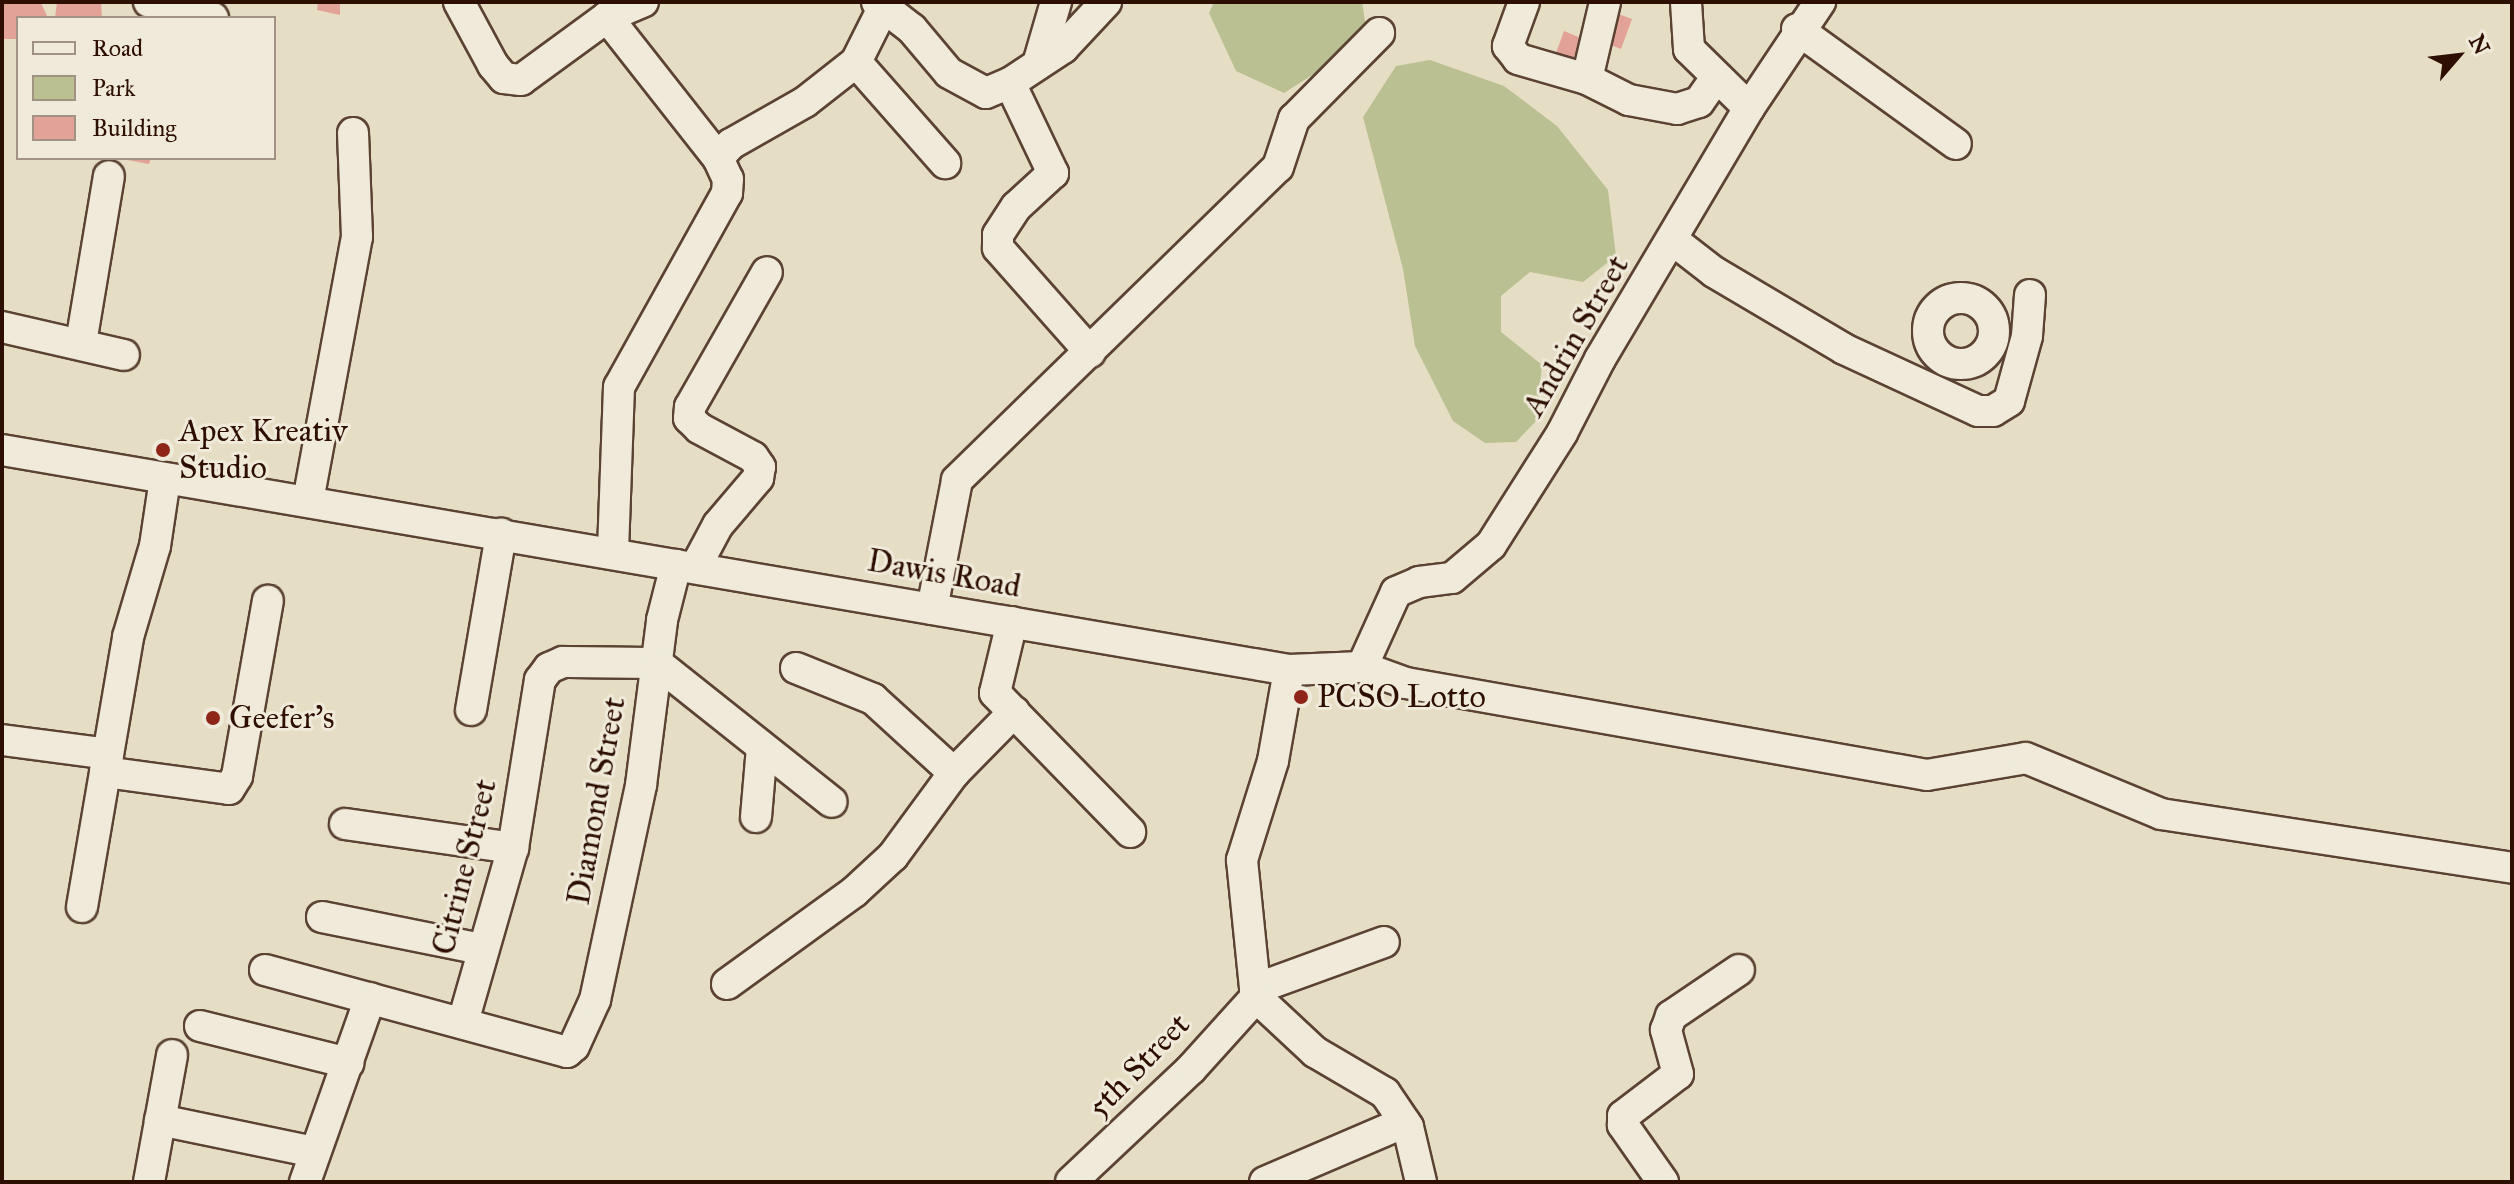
<!DOCTYPE html>
<html>
<head>
<meta charset="utf-8">
<style>
	body { margin:0 }
	#map { position:relative; width:2514px; height:1184px; overflow:hidden; background:#e6dec4; font-family:"IM FELL Great Primer",serif }
	div>[style] { position:absolute }
	.green>* { inset:0; background:#bac091 }
	.building>* { inset:0; background:#e3a297 }
	.roads { filter:drop-shadow(2px 0 #5b4232) drop-shadow(-2px 0 #5b4232) drop-shadow(0 2px #5b4232) drop-shadow(0 -2px #5b4232) }
	.minor>* { height:30px; margin:-15px; padding:0 15px; transform-origin:15px; border-radius:15px; background:#efead9 }
	.minor>.ring { margin:-15px; padding:0; box-sizing:content-box; background:none; border:30px solid #efead9; border-radius:50% }
	.dots>* { width:22px; height:22px; translate:-50% -50%; box-sizing:border-box; border:4px solid #efead9; border-radius:50% }
	span { translate:-50% -50%; white-space:nowrap; text-align:center; line-height:1.15; -webkit-text-stroke:6px #efead9; paint-order:stroke }
	.street-label { font-size:32px; color:#2d0e01 }
	.poi-label { font-size:32px; color:#2d0e01 }
	.left { translate:0 -50%; text-align:left }
	.frame { position:absolute; inset:0; border:4px solid #2d0e01; pointer-events:none }
	.legend { position:absolute; left:16px; top:16px; width:260px; height:144px; box-sizing:border-box; background:#efead9; border:2px solid #a19283; margin:0; padding:10px 14px; list-style:none; font-size:24px; color:#2d0e01 }
	.legend li { display:flex; align-items:center; gap:16px; height:40px }
	.legend b { width:40px; border:2px solid #a19283 }
	.north { position:absolute; left:2418px; top:16px; width:80px; height:80px; -webkit-text-stroke:6px #efead9; paint-order:stroke; rotate:62deg; font-size:22px; font-weight:700; line-height:32px; text-align:center; color:#2d0e01 }
	.north::after { content:''; display:block; margin:auto; width:28px; height:36px; background:#2d0e01; clip-path:polygon(50% 0,100% 100%,50% 72%,0 100%) }
</style>
</head>
<body>
<div id="map">
	<div class="green">
		<i style="clip-path:polygon(1214px 2px,1362px 2px,1366px 28px,1320px 70px,1284px 93px,1236px 71px,1209px 13px)"></i>
		<i style="clip-path:polygon(1430px 60px,1504px 86px,1557px 126px,1608px 190px,1616px 256px,1583px 282px,1530px 272px,1501px 296px,1501px 332px,1542px 365px,1536px 421px,1516px 442px,1485px 443px,1453px 421px,1415px 346px,1403px 269px,1363px 117px,1396px 66px)"></i>
	</div>
	<div class="building">
		<i style="clip-path:polygon(2px 2px,41px 3px,48px 18px,18px 18px,18px 39px,2px 39px)"></i>
		<i style="clip-path:polygon(57px 2px,101px 2px,102px 18px,55px 18px)"></i>
		<i style="clip-path:polygon(318px 2px,340px 2px,340px 15px,317px 10px)"></i>
		<i style="clip-path:polygon(1608px 10px,1632px 19px,1621px 49px,1600px 41px)"></i>
		<i style="clip-path:polygon(1564px 31px,1581px 38px,1570px 67px,1553px 61px)"></i>
		<i style="clip-path:polygon(117px 158px,151px 158px,149px 164px)"></i>
	</div>
	<div class="roads">
		<div class="minor">
			<i style="left:149px;top:2px;width:66px;rotate:14deg"></i>
			<i style="left:459px;top:2px;width:72px;rotate:61.6deg"></i>
			<i style="left:493px;top:65px;width:17px;rotate:50deg"></i>
			<i style="left:504px;top:78px;width:17px;rotate:7deg"></i>
			<i style="left:521px;top:80px;width:107px;rotate:-36.2deg"></i>
			<i style="left:607px;top:17px;width:39px;rotate:-23deg"></i>
			<i style="left:877px;top:2px;width:44px;rotate:37.6deg"></i>
			<i style="left:912px;top:29px;width:57px;rotate:49.9deg"></i>
			<i style="left:949px;top:73px;width:42px;rotate:28.4deg"></i>
			<i style="left:986px;top:93px;width:26px;rotate:-23deg"></i>
			<i style="left:1010px;top:83px;width:64px;rotate:-33.4deg"></i>
			<i style="left:1063px;top:48px;width:63px;rotate:-46.9deg"></i>
			<i style="left:1524px;top:2px;width:47px;rotate:110deg"></i>
			<i style="left:1508px;top:46px;width:16px;rotate:52deg"></i>
			<i style="left:1518px;top:59px;width:72px;rotate:16.2deg"></i>
			<i style="left:1587px;top:79px;width:47px;rotate:26.6deg"></i>
			<i style="left:1629px;top:100px;width:49px;rotate:10.6deg"></i>
			<i style="left:1677px;top:109px;width:23px;rotate:-18deg"></i>
			<i style="left:1699px;top:102px;width:29px;rotate:-55deg"></i>
			<i style="left:607px;top:17px;width:179px;rotate:51.8deg"></i>
			<i style="left:718px;top:158px;width:23px;rotate:65deg"></i>
			<i style="left:728px;top:179px;width:14px;rotate:94deg"></i>
			<i style="left:727px;top:193px;width:222px;rotate:119.1deg"></i>
			<i style="left:619px;top:387px;width:167px;rotate:92.1deg"></i>
			<i style="left:1797px;top:29px;width:196px;rotate:35.9deg"></i>
			<i style="left:856px;top:62px;width:135px;rotate:48.6deg"></i>
			<i style="left:1038px;top:64px;width:65px;rotate:-73.8deg"></i>
			<i style="left:1587px;top:79px;width:79px;rotate:-76.8deg"></i>
			<i style="left:1010px;top:83px;width:100px;rotate:64.5deg"></i>
			<i style="left:1053px;top:173px;width:50px;rotate:137.4deg"></i>
			<i style="left:1016px;top:207px;width:33px;rotate:123deg"></i>
			<i style="left:998px;top:235px;width:13px;rotate:90deg"></i>
			<i style="left:998px;top:248px;width:139px;rotate:48.5deg"></i>
			<i style="left:1749px;top:108px;width:128px;rotate:-56.2deg"></i>
			<i style="left:718px;top:158px;width:19px;rotate:-47deg"></i>
			<i style="left:731px;top:144px;width:85px;rotate:-29.6deg"></i>
			<i style="left:805px;top:102px;width:65px;rotate:-38.1deg"></i>
			<i style="left:856px;top:62px;width:58px;rotate:-63.4deg"></i>
			<i style="left:1674px;top:241px;width:51px;rotate:37.8deg"></i>
			<i style="left:1714px;top:272px;width:151px;rotate:30.6deg"></i>
			<i style="left:1844px;top:349px;width:148px;rotate:24.8deg"></i>
			<i style="left:1978px;top:411px;width:15px"></i>
			<i style="left:1993px;top:411px;width:19px;rotate:-32deg"></i>
			<i style="left:2009px;top:401px;width:67px;rotate:-74.5deg"></i>
			<i style="left:2027px;top:336px;width:41px;rotate:-85.8deg"></i>
			<i class="ring" style="left:1928px;top:298px;width:36px;height:36px"></i>
			<i style="left:2px;top:327px;width:125px;rotate:12.9deg"></i>
			<i style="left:81px;top:343px;width:169px;rotate:-80.5deg"></i>
			<i style="left:2px;top:450px;width:1306px;rotate:9.7deg"></i>
			<i style="left:1289px;top:670px;width:73px;rotate:-2.4deg"></i>
			<i style="left:1362px;top:667px;width:47px;rotate:20deg"></i>
			<i style="left:1406px;top:683px;width:529px;rotate:10.01deg"></i>
			<i style="left:1927px;top:775px;width:100px;rotate:-9.7deg"></i>
			<i style="left:2026px;top:758px;width:146px;rotate:22.5deg"></i>
			<i style="left:2161px;top:814px;width:355px;rotate:8.7deg"></i>
			<i style="left:308px;top:501px;width:269px;rotate:-79.5deg"></i>
			<i style="left:357px;top:237px;width:104px;rotate:-92.2deg"></i>
			<i style="left:695px;top:568px;width:49px;rotate:-61.9deg"></i>
			<i style="left:718px;top:525px;width:62px;rotate:-49.6deg"></i>
			<i style="left:758px;top:478px;width:11px;rotate:-80deg"></i>
			<i style="left:760px;top:467px;width:12px;rotate:-125deg"></i>
			<i style="left:753px;top:457px;width:61px;rotate:-151.8deg"></i>
			<i style="left:699px;top:428px;width:14px;rotate:-135deg"></i>
			<i style="left:689px;top:418px;width:11px;rotate:-85deg"></i>
			<i style="left:690px;top:407px;width:155px;rotate:-60.3deg"></i>
			<i style="left:932px;top:609px;width:131px;rotate:-79deg"></i>
			<i style="left:957px;top:480px;width:448px;rotate:-44.3deg"></i>
			<i style="left:1278px;top:167px;width:51px;rotate:-71.6deg"></i>
			<i style="left:1294px;top:119px;width:121px;rotate:-45.3deg"></i>
			<i style="left:1012px;top:622px;width:73px;rotate:103.5deg"></i>
			<i style="left:995px;top:693px;width:194px;rotate:45.8deg"></i>
			<i style="left:1362px;top:667px;width:82px;rotate:-65.6deg"></i>
			<i style="left:1396px;top:592px;width:25px;rotate:-23deg"></i>
			<i style="left:1419px;top:582px;width:33px;rotate:-7deg"></i>
			<i style="left:1452px;top:578px;width:51px;rotate:-40.2deg"></i>
			<i style="left:1491px;top:545px;width:133px;rotate:-57.6deg"></i>
			<i style="left:1562px;top:433px;width:83px;rotate:-62.8deg"></i>
			<i style="left:1600px;top:359px;width:292px;rotate:-59.3deg"></i>
			<i style="left:1749px;top:108px;width:84px;rotate:-135.5deg"></i>
			<i style="left:1689px;top:49px;width:47px;rotate:-93.7deg"></i>
			<i style="left:796px;top:668px;width:83px;rotate:21.9deg"></i>
			<i style="left:873px;top:699px;width:110px;rotate:42.4deg"></i>
			<i style="left:1289px;top:670px;width:92px;rotate:100deg"></i>
			<i style="left:1273px;top:761px;width:104px;rotate:107.4deg"></i>
			<i style="left:1242px;top:860px;width:138px;rotate:84.2deg"></i>
			<i style="left:1256px;top:997px;width:81px;rotate:43deg"></i>
			<i style="left:1315px;top:1052px;width:81px;rotate:30.4deg"></i>
			<i style="left:1385px;top:1093px;width:41px;rotate:55.9deg"></i>
			<i style="left:1408px;top:1127px;width:57px;rotate:76.7deg"></i>
			<i style="left:471px;top:710px;width:179px;rotate:-80.3deg"></i>
			<i style="left:2px;top:740px;width:107px;rotate:7.5deg"></i>
			<i style="left:105px;top:772px;width:125px;rotate:7.8deg"></i>
			<i style="left:229px;top:789px;width:15px;rotate:-58deg"></i>
			<i style="left:237px;top:776px;width:178px;rotate:-80deg"></i>
			<i style="left:756px;top:817px;width:70px;rotate:-85.1deg"></i>
			<i style="left:345px;top:824px;width:170px;rotate:8.1deg"></i>
			<i style="left:82px;top:907px;width:274px;rotate:-80.3deg"></i>
			<i style="left:128px;top:637px;width:95px;rotate:-73.5deg"></i>
			<i style="left:155px;top:546px;width:68px;rotate:-81.5deg"></i>
			<i style="left:322px;top:917px;width:161px;rotate:11.4deg"></i>
			<i style="left:265px;top:970px;width:313px;rotate:15.2deg"></i>
			<i style="left:567px;top:1052px;width:9px;rotate:-41deg"></i>
			<i style="left:574px;top:1046px;width:51px;rotate:-65.5deg"></i>
			<i style="left:595px;top:1000px;width:220px;rotate:-77.9deg"></i>
			<i style="left:641px;top:785px;width:166px;rotate:-82.7deg"></i>
			<i style="left:662px;top:620px;width:57px;rotate:-75.7deg"></i>
			<i style="left:727px;top:984px;width:157px;rotate:-35.9deg"></i>
			<i style="left:854px;top:892px;width:53px;rotate:-42.7deg"></i>
			<i style="left:893px;top:856px;width:103px;rotate:-53.7deg"></i>
			<i style="left:954px;top:773px;width:86px;rotate:-45.5deg"></i>
			<i style="left:1255px;top:989px;width:137px;rotate:-20deg"></i>
			<i style="left:463px;top:1022px;width:181px;rotate:-74deg"></i>
			<i style="left:513px;top:848px;width:170px;rotate:-80.9deg"></i>
			<i style="left:540px;top:680px;width:15px;rotate:-53deg"></i>
			<i style="left:549px;top:668px;width:15px;rotate:-23deg"></i>
			<i style="left:563px;top:662px;width:94px;rotate:0.6deg"></i>
			<i style="left:657px;top:663px;width:223px;rotate:38.5deg"></i>
			<i style="left:200px;top:1026px;width:153px;rotate:14deg"></i>
			<i style="left:160px;top:1120px;width:158px;rotate:11.7deg"></i>
			<i style="left:149px;top:1182px;width:129px;rotate:-79.7deg"></i>
			<i style="left:305px;top:1182px;width:195px;rotate:-70.5deg"></i>
			<i style="left:1071px;top:1182px;width:165px;rotate:-43.3deg"></i>
			<i style="left:1191px;top:1069px;width:97px;rotate:-47.9deg"></i>
			<i style="left:1265px;top:1182px;width:152px;rotate:-23.2deg"></i>
			<i style="left:1663px;top:1182px;width:70px;rotate:-125.1deg"></i>
			<i style="left:1623px;top:1125px;width:9px;rotate:-90deg"></i>
			<i style="left:1623px;top:1116px;width:69px;rotate:-37.4deg"></i>
			<i style="left:1678px;top:1074px;width:46px;rotate:-105.3deg"></i>
			<i style="left:1666px;top:1030px;width:15px;rotate:-70deg"></i>
			<i style="left:1671px;top:1016px;width:82px;rotate:-34.1deg"></i>
		</div>
	</div>
	<div class="dots">
		<i style="left:163px;top:450px;background:#8f2418"></i>
		<i style="left:1301px;top:697px;background:#8f2418"></i>
		<i style="left:213px;top:718px;background:#8f2418"></i>
	</div>
	<div class="street-label">
		<span style="left:1576px;top:336px;rotate:-60deg">Andrin Street</span>
		<span style="left:944px;top:574px;rotate:10deg">Dawis Road</span>
		<span style="left:597px;top:801px;rotate:-80deg">Diamond Street</span>
		<span style="left:465px;top:867px;rotate:-76deg">Citrine Street</span>
		<span style="left:1139px;top:1066px;rotate:-46deg">5th Street</span>
	</div>
	<div class="poi-label">
		<span class="left" style="left:179px;top:450px">Apex Kreativ<br>Studio</span>
		<span class="left" style="left:1317px;top:697px">PCSO Lotto</span>
		<span class="left" style="left:229px;top:718px">Geefer's</span>
	</div>
	<div class="frame"></div>
	<ul class="legend">
	<li><b style="height:10px;background:#efead9"></b>Road</li>
	<li><b style="height:22px;background:#bac091"></b>Park</li>
	<li><b style="height:22px;background:#e3a297"></b>Building</li>
	</ul>
	<div class="north">N</div>
</div>
</body>
</html>
